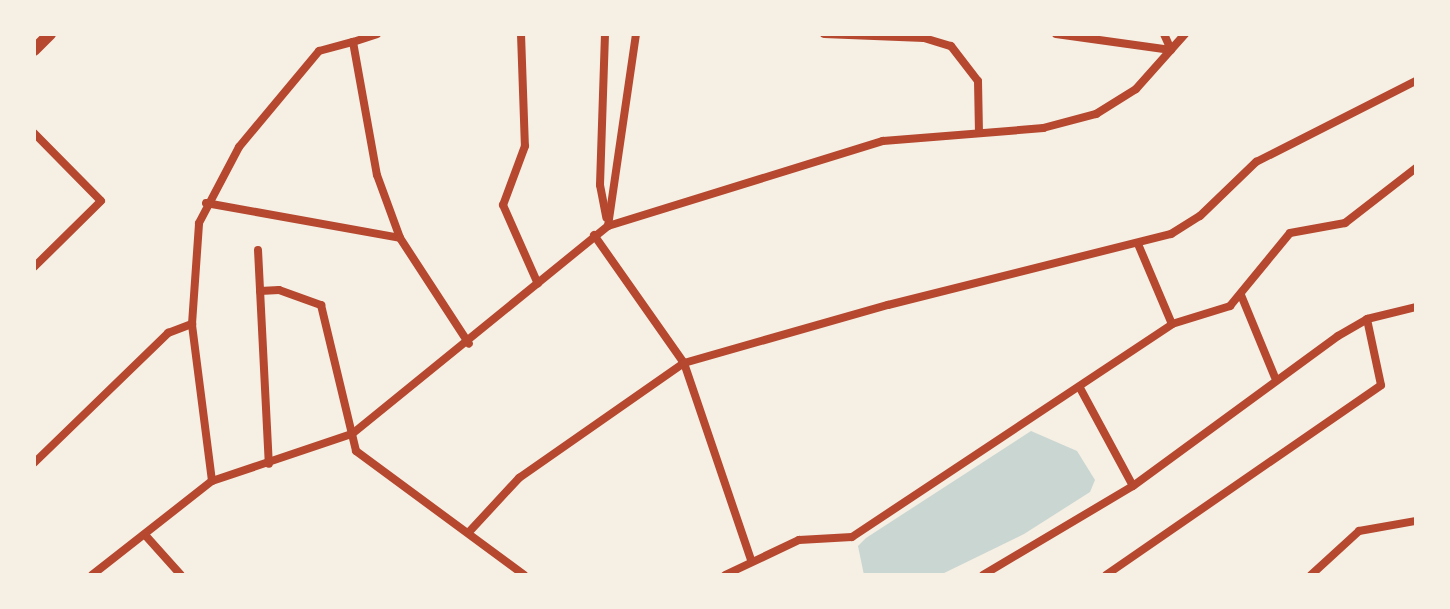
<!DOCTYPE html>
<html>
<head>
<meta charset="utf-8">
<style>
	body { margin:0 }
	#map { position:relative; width:1450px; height:609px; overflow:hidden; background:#f6efe4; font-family:"Asap Condensed",sans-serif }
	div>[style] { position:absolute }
	.water>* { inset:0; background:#c9d6d2 }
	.minor>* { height:8px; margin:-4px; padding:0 4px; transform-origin:4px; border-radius:4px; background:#b5482f }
	.tertiary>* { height:12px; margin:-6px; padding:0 6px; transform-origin:6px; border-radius:6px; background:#b5482f }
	span { translate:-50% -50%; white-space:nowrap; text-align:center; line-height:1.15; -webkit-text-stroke:8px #f6efe4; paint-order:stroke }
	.frame { position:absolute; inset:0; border:36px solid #f6efe4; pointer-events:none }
</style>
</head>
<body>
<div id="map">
	<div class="water">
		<i style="clip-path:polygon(1031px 431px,1077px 451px,1095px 480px,1090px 492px,1024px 534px,940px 575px,864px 575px,858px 546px,866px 538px)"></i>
	</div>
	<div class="minor">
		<i style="left:521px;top:34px;width:112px;rotate:88deg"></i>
		<i style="left:525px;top:146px;width:63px;rotate:110.4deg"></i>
		<i style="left:503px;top:205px;width:86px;rotate:66.1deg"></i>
		<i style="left:605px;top:34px;width:151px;rotate:91.9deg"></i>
		<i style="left:600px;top:185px;width:33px;rotate:79deg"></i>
		<i style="left:824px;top:34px;width:100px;rotate:2.3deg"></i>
		<i style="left:924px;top:38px;width:28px;rotate:17deg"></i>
		<i style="left:951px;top:46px;width:44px;rotate:52.4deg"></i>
		<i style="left:978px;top:81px;width:50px;rotate:88.9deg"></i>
		<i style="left:1056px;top:34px;width:116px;rotate:7.9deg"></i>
		<i style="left:1164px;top:34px;width:17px;rotate:66deg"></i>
		<i style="left:353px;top:42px;width:25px;rotate:-18deg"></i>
		<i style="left:34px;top:133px;width:95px;rotate:45.4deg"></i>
		<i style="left:101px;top:201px;width:94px;rotate:135.4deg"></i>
		<i style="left:206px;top:203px;width:197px;rotate:10.2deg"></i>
		<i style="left:608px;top:226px;width:194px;rotate:-81.7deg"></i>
		<i style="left:594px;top:235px;width:156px;rotate:54.9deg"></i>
		<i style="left:684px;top:363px;width:208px;rotate:71.2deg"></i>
		<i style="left:1138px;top:244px;width:87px;rotate:67deg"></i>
		<i style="left:258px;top:250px;width:214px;rotate:87.1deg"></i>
		<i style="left:260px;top:291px;width:19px;rotate:-3deg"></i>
		<i style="left:279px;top:290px;width:45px;rotate:19.7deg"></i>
		<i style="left:321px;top:305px;width:150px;rotate:76.5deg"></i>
		<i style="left:356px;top:451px;width:209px;rotate:36.4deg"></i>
		<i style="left:1241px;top:295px;width:92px;rotate:67.6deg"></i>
		<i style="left:1080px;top:388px;width:111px;rotate:61.6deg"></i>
		<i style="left:34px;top:463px;width:187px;rotate:-44.1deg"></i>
		<i style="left:168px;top:333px;width:26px;rotate:-21deg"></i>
		<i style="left:212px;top:481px;width:158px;rotate:-97.3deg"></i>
		<i style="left:192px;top:324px;width:101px;rotate:-86deg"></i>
		<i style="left:199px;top:223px;width:86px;rotate:-62.2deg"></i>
		<i style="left:239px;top:147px;width:125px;rotate:-50.2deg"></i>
		<i style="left:319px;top:51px;width:35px;rotate:-15deg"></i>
		<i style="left:353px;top:42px;width:135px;rotate:79.8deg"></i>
		<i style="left:377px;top:175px;width:67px;rotate:69.9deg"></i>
		<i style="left:400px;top:238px;width:126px;rotate:56.9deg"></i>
		<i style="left:469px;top:532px;width:74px;rotate:-47.2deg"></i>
		<i style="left:519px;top:478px;width:201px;rotate:-34.9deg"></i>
		<i style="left:684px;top:363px;width:212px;rotate:-15.9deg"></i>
		<i style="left:888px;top:305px;width:292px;rotate:-14.1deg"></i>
		<i style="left:1171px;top:234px;width:34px;rotate:-32deg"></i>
		<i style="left:1200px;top:216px;width:78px;rotate:-44deg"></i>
		<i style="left:1256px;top:162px;width:179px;rotate:-26.9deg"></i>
		<i style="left:146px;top:536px;width:52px;rotate:48.1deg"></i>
		<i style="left:92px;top:575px;width:152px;rotate:-38.1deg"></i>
		<i style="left:212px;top:481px;width:148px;rotate:-18.6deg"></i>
		<i style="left:352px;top:434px;width:330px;rotate:-39.1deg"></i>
		<i style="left:608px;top:226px;width:288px;rotate:-17.2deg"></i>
		<i style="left:883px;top:141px;width:161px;rotate:-4.6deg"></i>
		<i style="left:1043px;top:128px;width:55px;rotate:-14.8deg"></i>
		<i style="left:1096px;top:114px;width:47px;rotate:-32deg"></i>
		<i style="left:1136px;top:89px;width:74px;rotate:-48.3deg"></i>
		<i style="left:725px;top:575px;width:82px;rotate:-25.3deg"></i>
		<i style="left:799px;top:540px;width:53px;rotate:-3.2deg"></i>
		<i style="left:852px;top:537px;width:384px;rotate:-33.6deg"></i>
		<i style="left:1172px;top:324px;width:61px;rotate:-17.2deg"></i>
		<i style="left:1230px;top:306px;width:94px;rotate:-50.6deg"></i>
		<i style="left:1290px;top:233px;width:56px;rotate:-10.3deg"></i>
		<i style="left:1345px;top:223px;width:90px;rotate:-37.8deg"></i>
		<i style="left:983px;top:575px;width:174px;rotate:-30.7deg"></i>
		<i style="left:1133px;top:486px;width:254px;rotate:-36.2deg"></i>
		<i style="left:1338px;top:336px;width:34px;rotate:-30deg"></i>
		<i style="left:1367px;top:319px;width:50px;rotate:-13.8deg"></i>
		<i style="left:1106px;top:575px;width:334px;rotate:-34.6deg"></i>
		<i style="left:1381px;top:385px;width:67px;rotate:-102deg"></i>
		<i style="left:1311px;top:575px;width:65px;rotate:-42.5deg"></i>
		<i style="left:1359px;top:531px;width:58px;rotate:-10deg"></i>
	</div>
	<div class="tertiary">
		<i style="left:34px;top:50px;width:23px;rotate:-45deg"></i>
	</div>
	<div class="frame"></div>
</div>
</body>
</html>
